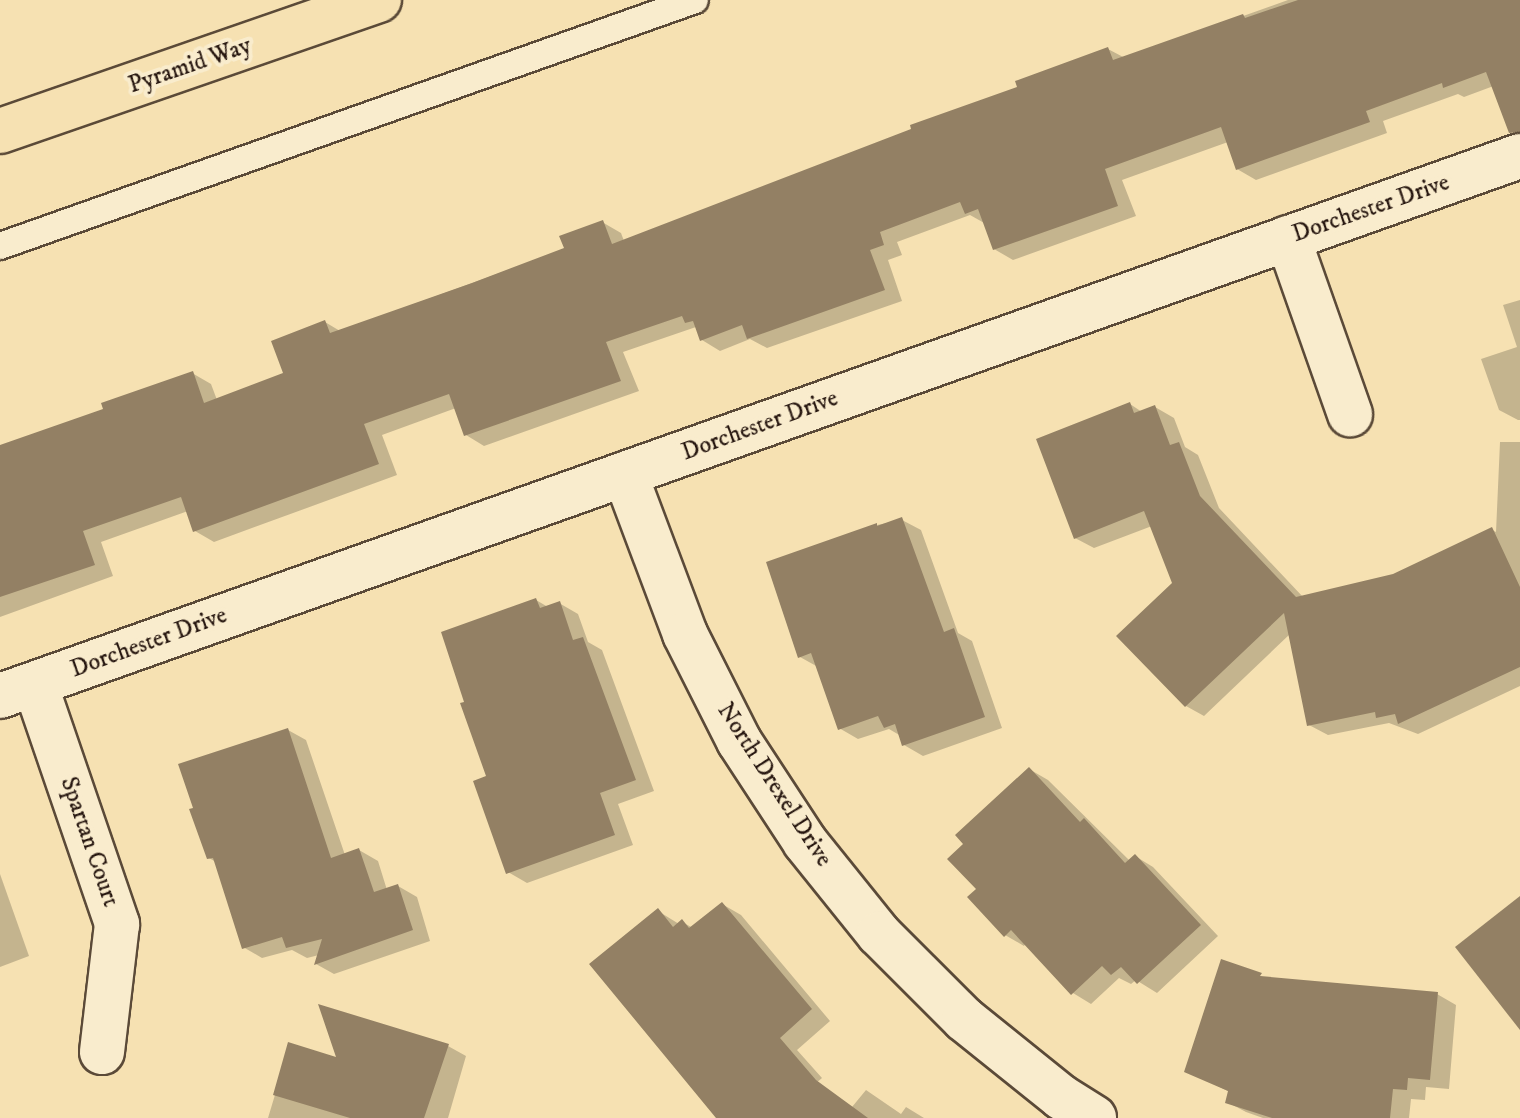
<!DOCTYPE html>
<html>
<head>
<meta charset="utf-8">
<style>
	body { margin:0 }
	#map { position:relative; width:1520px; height:1118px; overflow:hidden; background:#f6e1b2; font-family:"IM FELL DW Pica",serif }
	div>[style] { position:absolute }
	.shadow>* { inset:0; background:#0003 }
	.building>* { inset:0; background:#938064 }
	.roads { filter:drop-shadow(2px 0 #5b4a38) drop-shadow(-2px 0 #5b4a38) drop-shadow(0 2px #5b4a38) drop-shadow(0 -2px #5b4a38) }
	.service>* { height:26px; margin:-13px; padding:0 13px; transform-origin:13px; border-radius:13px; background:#f9eccd }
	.minor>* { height:44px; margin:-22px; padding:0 22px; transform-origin:22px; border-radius:22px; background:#f9eccd }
	.primary>* { height:44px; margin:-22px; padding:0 22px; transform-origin:22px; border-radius:22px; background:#f6e1b2 }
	span { translate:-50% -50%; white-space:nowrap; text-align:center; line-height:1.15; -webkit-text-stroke:8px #f9eccd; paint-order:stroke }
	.street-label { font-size:24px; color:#271710 }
</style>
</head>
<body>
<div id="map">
	<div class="shadow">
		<i style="clip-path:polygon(1288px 0,1520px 0,1520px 86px,1499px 84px,1464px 97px,1458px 94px,1383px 121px,1387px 133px,1256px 180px,1237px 169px,1228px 142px,1122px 180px,1136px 216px,1013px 260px,994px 249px,986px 224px,970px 215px,897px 242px,902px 255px,888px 260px,902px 301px,767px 348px,750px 339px,720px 351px,702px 340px,696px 327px,623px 352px,639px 391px,484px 446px,466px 435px,456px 408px,382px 435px,397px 475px,214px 542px,195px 531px,188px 511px,101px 542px,113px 576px,0 617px,0 447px,106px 410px,192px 373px,211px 384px,217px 400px,286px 375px,325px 322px,340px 331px,566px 249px,602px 222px,621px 233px,624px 241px,1020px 88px,1108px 49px,1125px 58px)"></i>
		<i style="clip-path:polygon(1520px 300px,1520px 420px,1518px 420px,1499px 410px,1481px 359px,1517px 347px,1503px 305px)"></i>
		<i style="clip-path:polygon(1130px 404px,1142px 412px,1155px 407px,1174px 418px,1185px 447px,1198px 455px,1219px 508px,1303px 597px,1393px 576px,1492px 530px,1496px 532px,1500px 442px,1520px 442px,1520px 686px,1418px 734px,1389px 723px,1328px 735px,1309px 725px,1290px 634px,1204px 716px,1186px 706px,1175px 584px,1152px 526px,1094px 548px,1075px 538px)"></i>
		<i style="clip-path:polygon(902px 520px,921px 530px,958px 633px,972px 641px,1002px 728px,923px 756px,904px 745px,901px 736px,889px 729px,858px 739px,839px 728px,818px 667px,800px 657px,877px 525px)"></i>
		<i style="clip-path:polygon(536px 600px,548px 607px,559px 603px,578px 614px,588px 642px,602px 650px,654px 791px,618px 804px,633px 845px,527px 883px,508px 872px,489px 778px)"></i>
		<i style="clip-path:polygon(288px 730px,306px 740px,345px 855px,359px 850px,378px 861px,387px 890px,398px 886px,417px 897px,430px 941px,334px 974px,316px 964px,319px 955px,307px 958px,292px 950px,262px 958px,243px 947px,216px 862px,209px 858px)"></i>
		<i style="clip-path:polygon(1029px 769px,1048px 780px,1130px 861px,1135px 856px,1153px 867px,1218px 936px,1157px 993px,1136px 980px,1131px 984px,1119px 978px,1091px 1004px,1073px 993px,1026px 943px,1024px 946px,1005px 935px,978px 889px)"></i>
		<i style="clip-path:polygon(0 874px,29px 956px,0 967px)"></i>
		<i style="clip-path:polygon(722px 904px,741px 915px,830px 1021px,797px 1050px,822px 1078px,775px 1118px,719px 1118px,658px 911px,679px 924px,682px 922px,693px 928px)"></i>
		<i style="clip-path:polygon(1223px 962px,1268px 979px,1437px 994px,1456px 1005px,1449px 1089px,1426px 1087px,1425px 1100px,1411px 1099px,1409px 1118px,1263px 1118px,1246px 1112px,1227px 1102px,1230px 1092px,1187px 1071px)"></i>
		<i style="clip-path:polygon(290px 1045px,339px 1060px,448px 1046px,466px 1056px,448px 1118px,268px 1118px)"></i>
		<i style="clip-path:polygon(866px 1090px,901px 1114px,906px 1107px,924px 1118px,831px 1118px,852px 1107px)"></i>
	</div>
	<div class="building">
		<i style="clip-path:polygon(1298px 0,1520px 0,1520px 132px,1509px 133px,1486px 72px,1443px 88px,1442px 83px,1366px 111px,1370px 122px,1236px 170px,1221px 127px,1105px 169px,1118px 206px,993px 250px,978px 209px,965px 214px,960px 202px,880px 232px,884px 245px,870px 250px,885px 290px,747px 339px,742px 325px,700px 341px,693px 321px,685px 323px,682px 316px,606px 342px,621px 381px,464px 436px,449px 394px,364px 424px,379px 464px,193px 532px,181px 497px,83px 531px,95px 565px,0 597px,0 445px,103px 409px,101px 403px,193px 371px,204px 403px,283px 373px,271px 341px,325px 320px,330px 333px,472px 283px,564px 248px,559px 236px,603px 220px,612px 244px,911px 129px,910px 125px,1017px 87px,1015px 81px,1108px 47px,1113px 60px,1243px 14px,1245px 18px)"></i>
		<i style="clip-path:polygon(1130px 402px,1134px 413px,1155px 405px,1170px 445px,1179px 442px,1200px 496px,1296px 597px,1393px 574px,1492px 527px,1520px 587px,1520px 667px,1398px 724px,1395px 714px,1376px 718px,1375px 712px,1307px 726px,1284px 613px,1185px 707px,1116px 636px,1172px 583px,1144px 511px,1074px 539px,1036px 439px)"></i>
		<i style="clip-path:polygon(902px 517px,944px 632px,954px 628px,985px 717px,902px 746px,895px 724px,884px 728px,878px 716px,838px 730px,811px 653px,798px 658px,766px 562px,877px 523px,877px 526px)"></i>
		<i style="clip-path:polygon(536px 598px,540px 608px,560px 601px,573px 640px,583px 637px,636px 780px,600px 793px,615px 835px,506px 874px,473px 781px,486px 776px,460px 703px,464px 702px,441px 632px)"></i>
		<i style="clip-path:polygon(288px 728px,331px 858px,359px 848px,374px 892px,398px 884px,413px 930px,314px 965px,322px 939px,286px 948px,282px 937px,242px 949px,213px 858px,207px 859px,189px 809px,193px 808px,178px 764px)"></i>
		<i style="clip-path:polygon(1029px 767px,1080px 822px,1084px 818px,1125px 863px,1135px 854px,1201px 925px,1137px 984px,1121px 967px,1111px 975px,1102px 966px,1071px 995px,1011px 930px,1004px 937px,967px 897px,976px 889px,947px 859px,963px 844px,955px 835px)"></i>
		<i style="clip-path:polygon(1520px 896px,1520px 1030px,1455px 947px)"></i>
		<i style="clip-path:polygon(722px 902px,812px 1009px,780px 1038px,816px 1080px,868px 1118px,716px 1118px,589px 964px,658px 908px,673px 927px,682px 919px,689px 928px)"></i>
		<i style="clip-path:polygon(1221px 959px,1262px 973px,1260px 976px,1438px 992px,1430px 1080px,1408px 1078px,1407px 1090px,1393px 1089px,1390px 1118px,1272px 1118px,1225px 1103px,1228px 1091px,1184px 1072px)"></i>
		<i style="clip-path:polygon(318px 1004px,449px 1044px,424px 1118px,350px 1118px,273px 1095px,288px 1042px,336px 1057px)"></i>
	</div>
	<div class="roads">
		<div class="service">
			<i style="left:0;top:246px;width:737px;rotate:-19.49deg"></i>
		</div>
		<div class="minor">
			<i style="left:1288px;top:238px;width:187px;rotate:70.6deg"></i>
			<i style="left:625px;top:474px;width:171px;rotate:69.4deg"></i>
			<i style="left:685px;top:634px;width:120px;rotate:63.2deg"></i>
			<i style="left:739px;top:741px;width:121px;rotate:56.8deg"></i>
			<i style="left:805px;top:842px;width:118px;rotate:51.2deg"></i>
			<i style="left:879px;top:934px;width:120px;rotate:45deg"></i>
			<i style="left:964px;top:1019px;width:124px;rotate:38.8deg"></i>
			<i style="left:1061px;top:1097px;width:39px;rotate:32deg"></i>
			<i style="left:35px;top:684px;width:254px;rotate:71.1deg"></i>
			<i style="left:117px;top:924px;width:129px;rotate:96.7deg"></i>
			<i style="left:0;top:696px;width:1613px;rotate:-19.56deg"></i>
		</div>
		<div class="primary">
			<i style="left:0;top:131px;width:401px;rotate:-19.1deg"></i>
		</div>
	</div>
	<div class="street-label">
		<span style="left:190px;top:66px;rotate:-19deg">Pyramid Way</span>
		<span style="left:1371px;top:209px;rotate:-19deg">Dorchester Drive</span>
		<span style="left:760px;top:426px;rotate:-20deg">Dorchester Drive</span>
		<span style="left:149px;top:643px;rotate:-20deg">Dorchester Drive</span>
		<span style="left:774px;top:785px;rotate:57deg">North Drexel Drive</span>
		<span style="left:89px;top:842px;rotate:71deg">Spartan Court</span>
	</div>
</div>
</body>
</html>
